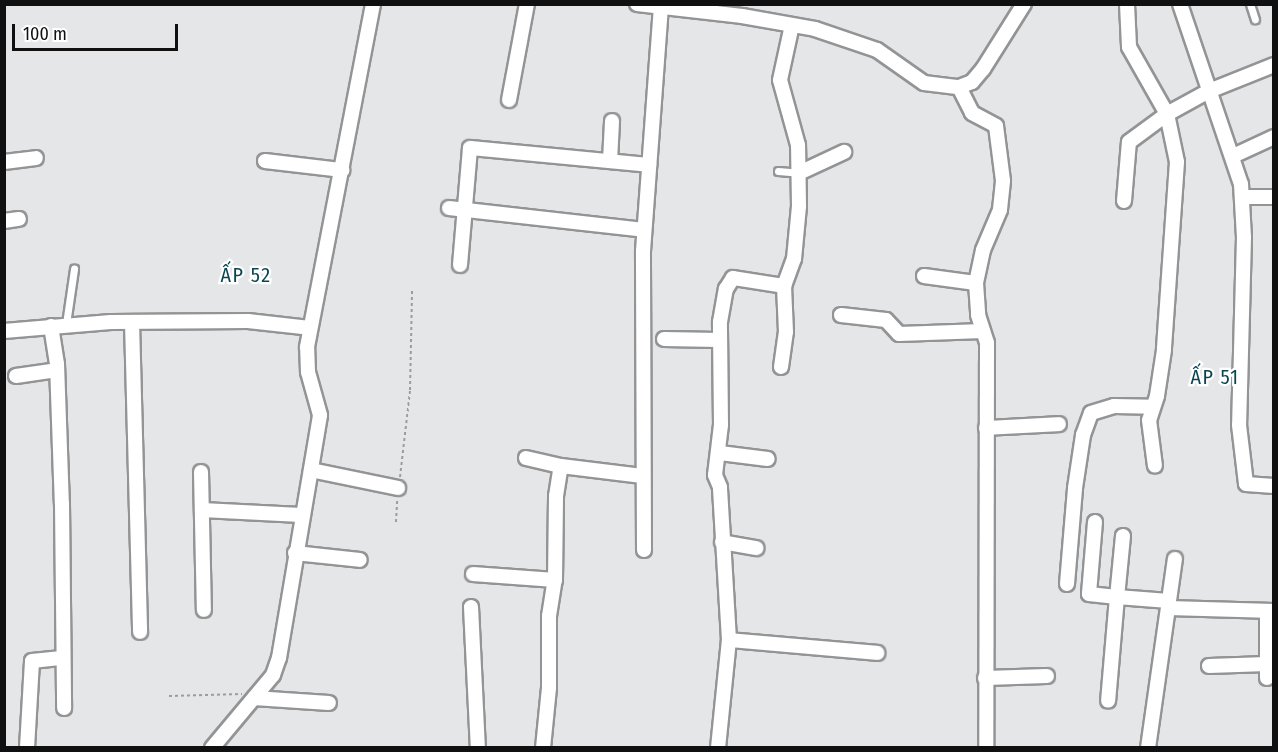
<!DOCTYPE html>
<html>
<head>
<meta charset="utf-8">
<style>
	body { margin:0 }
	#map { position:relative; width:1278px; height:752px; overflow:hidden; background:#e5e6e8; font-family:"Fira Sans Condensed",sans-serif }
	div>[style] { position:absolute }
	.path>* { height:2px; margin-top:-1px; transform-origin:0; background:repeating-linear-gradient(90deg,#9b9c9d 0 3px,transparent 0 6px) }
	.roads { filter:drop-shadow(2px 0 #939496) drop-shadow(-2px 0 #939496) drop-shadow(0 2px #939496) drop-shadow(0 -2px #939496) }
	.lane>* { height:7px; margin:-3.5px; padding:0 3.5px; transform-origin:3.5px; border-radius:3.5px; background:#fff }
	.street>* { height:14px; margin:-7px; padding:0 7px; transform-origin:7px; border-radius:7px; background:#fff }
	span { translate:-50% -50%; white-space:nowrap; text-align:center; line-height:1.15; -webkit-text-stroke:4.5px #fff; paint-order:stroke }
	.neighbourhood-label { font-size:20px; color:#0a4652; letter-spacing:1.5px }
	.frame { position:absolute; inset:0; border:6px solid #101011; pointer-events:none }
	.scale { position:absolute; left:12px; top:24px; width:166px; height:27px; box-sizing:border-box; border:3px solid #101011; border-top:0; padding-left:8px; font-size:18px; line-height:21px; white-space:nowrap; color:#101011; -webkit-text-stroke:4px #fff; paint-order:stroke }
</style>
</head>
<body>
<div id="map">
	<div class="path">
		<i style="left:400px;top:477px;width:88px;rotate:-83.4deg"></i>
		<i style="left:410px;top:390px;width:99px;rotate:-88.8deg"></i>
		<i style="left:396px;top:522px;width:21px;rotate:-87deg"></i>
		<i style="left:169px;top:696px;width:73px;rotate:-1.6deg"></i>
	</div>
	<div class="roads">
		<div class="lane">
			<i style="left:1250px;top:4px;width:16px;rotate:72deg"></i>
			<i style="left:778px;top:171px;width:21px;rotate:5deg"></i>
			<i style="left:66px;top:324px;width:56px;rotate:-81.7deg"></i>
		</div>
		<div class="street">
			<i style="left:637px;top:4px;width:106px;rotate:6.5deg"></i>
			<i style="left:742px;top:16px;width:74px;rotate:10.1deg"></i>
			<i style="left:815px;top:29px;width:65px;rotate:18.7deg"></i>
			<i style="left:877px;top:50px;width:57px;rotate:35.1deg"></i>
			<i style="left:924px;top:83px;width:35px;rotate:7deg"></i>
			<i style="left:959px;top:87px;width:14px;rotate:-21deg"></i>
			<i style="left:972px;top:82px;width:17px;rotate:-50deg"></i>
			<i style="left:983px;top:69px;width:77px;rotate:-57.8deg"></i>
			<i style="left:1127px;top:4px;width:43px;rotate:87.3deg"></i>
			<i style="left:1129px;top:47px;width:77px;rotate:60.4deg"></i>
			<i style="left:1167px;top:114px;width:49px;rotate:78.2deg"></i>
			<i style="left:1177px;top:162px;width:188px;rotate:94deg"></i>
			<i style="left:1164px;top:350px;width:47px;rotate:98.7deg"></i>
			<i style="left:1157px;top:396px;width:25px;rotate:108deg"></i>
			<i style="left:1149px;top:420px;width:46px;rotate:82.6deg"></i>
			<i style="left:1180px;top:4px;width:190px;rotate:71.3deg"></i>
			<i style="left:1241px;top:184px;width:53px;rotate:86.8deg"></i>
			<i style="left:1244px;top:237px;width:188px;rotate:91.5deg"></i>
			<i style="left:1239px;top:425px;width:59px;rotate:83.2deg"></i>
			<i style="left:1246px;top:484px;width:28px;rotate:4deg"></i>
			<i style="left:959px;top:87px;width:29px;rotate:63deg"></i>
			<i style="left:972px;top:113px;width:27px;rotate:28deg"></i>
			<i style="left:996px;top:126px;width:55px;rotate:82.7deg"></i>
			<i style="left:1003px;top:181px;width:29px;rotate:96deg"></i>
			<i style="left:1000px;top:210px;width:43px;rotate:113deg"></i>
			<i style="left:983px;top:250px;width:34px;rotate:102deg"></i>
			<i style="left:976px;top:283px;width:32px;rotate:86deg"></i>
			<i style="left:978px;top:315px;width:29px;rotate:72deg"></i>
			<i style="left:987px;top:343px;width:405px;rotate:90.1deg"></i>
			<i style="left:509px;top:100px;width:98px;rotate:-79.4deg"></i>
			<i style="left:1233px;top:156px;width:45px;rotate:-24.9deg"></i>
			<i style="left:265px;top:161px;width:78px;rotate:6.7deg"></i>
			<i style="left:610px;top:161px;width:40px;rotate:-87.1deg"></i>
			<i style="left:4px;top:162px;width:32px;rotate:-7deg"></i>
			<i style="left:799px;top:173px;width:50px;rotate:-25deg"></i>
			<i style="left:1242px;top:197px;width:32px"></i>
			<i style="left:1124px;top:201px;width:59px;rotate:-85.2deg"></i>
			<i style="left:1129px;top:142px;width:47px;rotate:-36.4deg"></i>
			<i style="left:1167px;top:114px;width:48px;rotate:-28.7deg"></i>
			<i style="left:1209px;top:91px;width:70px;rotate:-21.8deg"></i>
			<i style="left:449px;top:208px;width:196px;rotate:6.4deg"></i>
			<i style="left:4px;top:221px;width:15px;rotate:-8deg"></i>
			<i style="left:460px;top:265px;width:117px;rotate:-85.1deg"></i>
			<i style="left:470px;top:148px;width:180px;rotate:5.4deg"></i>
			<i style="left:924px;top:276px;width:52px;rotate:7.7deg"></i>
			<i style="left:841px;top:315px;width:45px;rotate:6.3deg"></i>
			<i style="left:886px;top:320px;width:19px;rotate:47deg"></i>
			<i style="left:899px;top:334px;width:84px;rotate:-2deg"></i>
			<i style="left:132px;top:322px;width:310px;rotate:88.5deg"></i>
			<i style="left:51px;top:326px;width:38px;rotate:81deg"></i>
			<i style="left:57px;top:364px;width:140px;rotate:88deg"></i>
			<i style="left:62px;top:504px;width:204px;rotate:89.4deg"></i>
			<i style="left:4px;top:331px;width:107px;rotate:-4.8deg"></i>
			<i style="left:111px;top:322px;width:137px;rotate:-0.4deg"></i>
			<i style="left:248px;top:321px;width:62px;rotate:6.4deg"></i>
			<i style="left:664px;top:339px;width:55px;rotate:1deg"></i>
			<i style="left:781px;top:367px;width:35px;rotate:-82deg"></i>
			<i style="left:786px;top:332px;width:46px;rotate:-92.5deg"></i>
			<i style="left:784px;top:286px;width:29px;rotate:-70deg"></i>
			<i style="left:794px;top:259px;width:53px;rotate:-84.6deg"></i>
			<i style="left:799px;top:206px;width:61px;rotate:-90.9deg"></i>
			<i style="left:798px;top:145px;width:67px;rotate:-105.5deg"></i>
			<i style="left:780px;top:80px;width:56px;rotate:-77.7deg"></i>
			<i style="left:16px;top:376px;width:41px;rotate:-8.3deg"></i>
			<i style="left:986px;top:428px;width:73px;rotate:-3.1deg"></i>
			<i style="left:720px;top:453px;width:48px;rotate:7.1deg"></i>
			<i style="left:526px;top:458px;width:36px;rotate:13deg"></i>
			<i style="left:561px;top:466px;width:82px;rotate:7deg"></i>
			<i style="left:311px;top:470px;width:89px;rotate:11.7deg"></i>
			<i style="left:201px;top:472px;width:138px;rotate:88.8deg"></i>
			<i style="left:202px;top:510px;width:99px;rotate:2.9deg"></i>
			<i style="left:1095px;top:522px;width:72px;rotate:94.8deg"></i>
			<i style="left:1089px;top:594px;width:28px;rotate:6deg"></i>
			<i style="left:1117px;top:597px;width:104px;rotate:94.9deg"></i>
			<i style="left:1123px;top:536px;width:61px;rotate:95.6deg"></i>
			<i style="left:1117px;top:597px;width:52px;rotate:4.4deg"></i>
			<i style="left:722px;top:542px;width:35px;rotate:10deg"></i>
			<i style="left:644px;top:550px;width:299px;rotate:-90.2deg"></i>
			<i style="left:643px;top:251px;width:246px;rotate:-85.8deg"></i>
			<i style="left:295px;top:553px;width:65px;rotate:6.1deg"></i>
			<i style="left:473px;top:574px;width:82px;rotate:4.2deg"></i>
			<i style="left:1067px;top:584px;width:96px;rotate:-85.2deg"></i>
			<i style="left:1075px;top:488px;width:54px;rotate:-81.4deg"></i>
			<i style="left:1083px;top:435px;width:23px;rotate:-70deg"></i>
			<i style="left:1091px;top:413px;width:24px;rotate:-17deg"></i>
			<i style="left:1114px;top:406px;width:39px;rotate:1deg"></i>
			<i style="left:471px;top:607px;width:141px;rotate:87.2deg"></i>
			<i style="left:1168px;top:608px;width:106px;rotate:1.6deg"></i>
			<i style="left:1267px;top:611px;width:67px;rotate:90deg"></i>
			<i style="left:729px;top:640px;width:149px;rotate:5deg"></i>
			<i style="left:1209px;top:666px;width:58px;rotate:-2deg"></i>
			<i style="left:985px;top:678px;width:62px;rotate:-1.8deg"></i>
			<i style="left:254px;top:698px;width:75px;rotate:3.8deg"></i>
			<i style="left:27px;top:748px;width:87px;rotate:-86.7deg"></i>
			<i style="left:32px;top:661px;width:30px;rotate:-6deg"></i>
			<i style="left:212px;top:748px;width:95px;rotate:-50.1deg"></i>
			<i style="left:273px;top:675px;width:18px;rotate:-71deg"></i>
			<i style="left:279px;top:658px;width:246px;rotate:-80.4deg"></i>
			<i style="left:320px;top:415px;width:45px;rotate:-105.6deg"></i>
			<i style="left:308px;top:372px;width:25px;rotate:-92deg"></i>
			<i style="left:307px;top:347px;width:349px;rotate:-79.1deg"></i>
			<i style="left:543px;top:748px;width:60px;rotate:-84.3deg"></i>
			<i style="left:549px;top:688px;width:72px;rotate:-90deg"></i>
			<i style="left:549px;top:616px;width:36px;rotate:-81deg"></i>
			<i style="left:555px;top:580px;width:84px;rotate:-89.3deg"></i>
			<i style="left:556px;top:496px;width:30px;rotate:-81deg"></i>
			<i style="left:718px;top:748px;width:109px;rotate:-84.2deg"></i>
			<i style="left:729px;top:640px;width:153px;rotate:-93.4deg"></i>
			<i style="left:720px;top:487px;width:13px;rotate:-113deg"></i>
			<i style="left:715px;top:475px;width:50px;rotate:-83.2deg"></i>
			<i style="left:721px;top:425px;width:103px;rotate:-90.6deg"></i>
			<i style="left:720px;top:322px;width:34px;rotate:-80deg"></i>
			<i style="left:726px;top:289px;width:13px;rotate:-58deg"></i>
			<i style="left:733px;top:278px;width:52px;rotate:8.9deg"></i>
			<i style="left:1148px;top:748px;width:191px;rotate:-81.9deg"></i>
		</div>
	</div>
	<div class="neighbourhood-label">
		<span style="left:246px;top:275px">ẤP 52</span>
		<span style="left:1215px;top:377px">ẤP 51</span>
	</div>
	<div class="frame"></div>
	<div class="scale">100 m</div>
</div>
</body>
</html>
